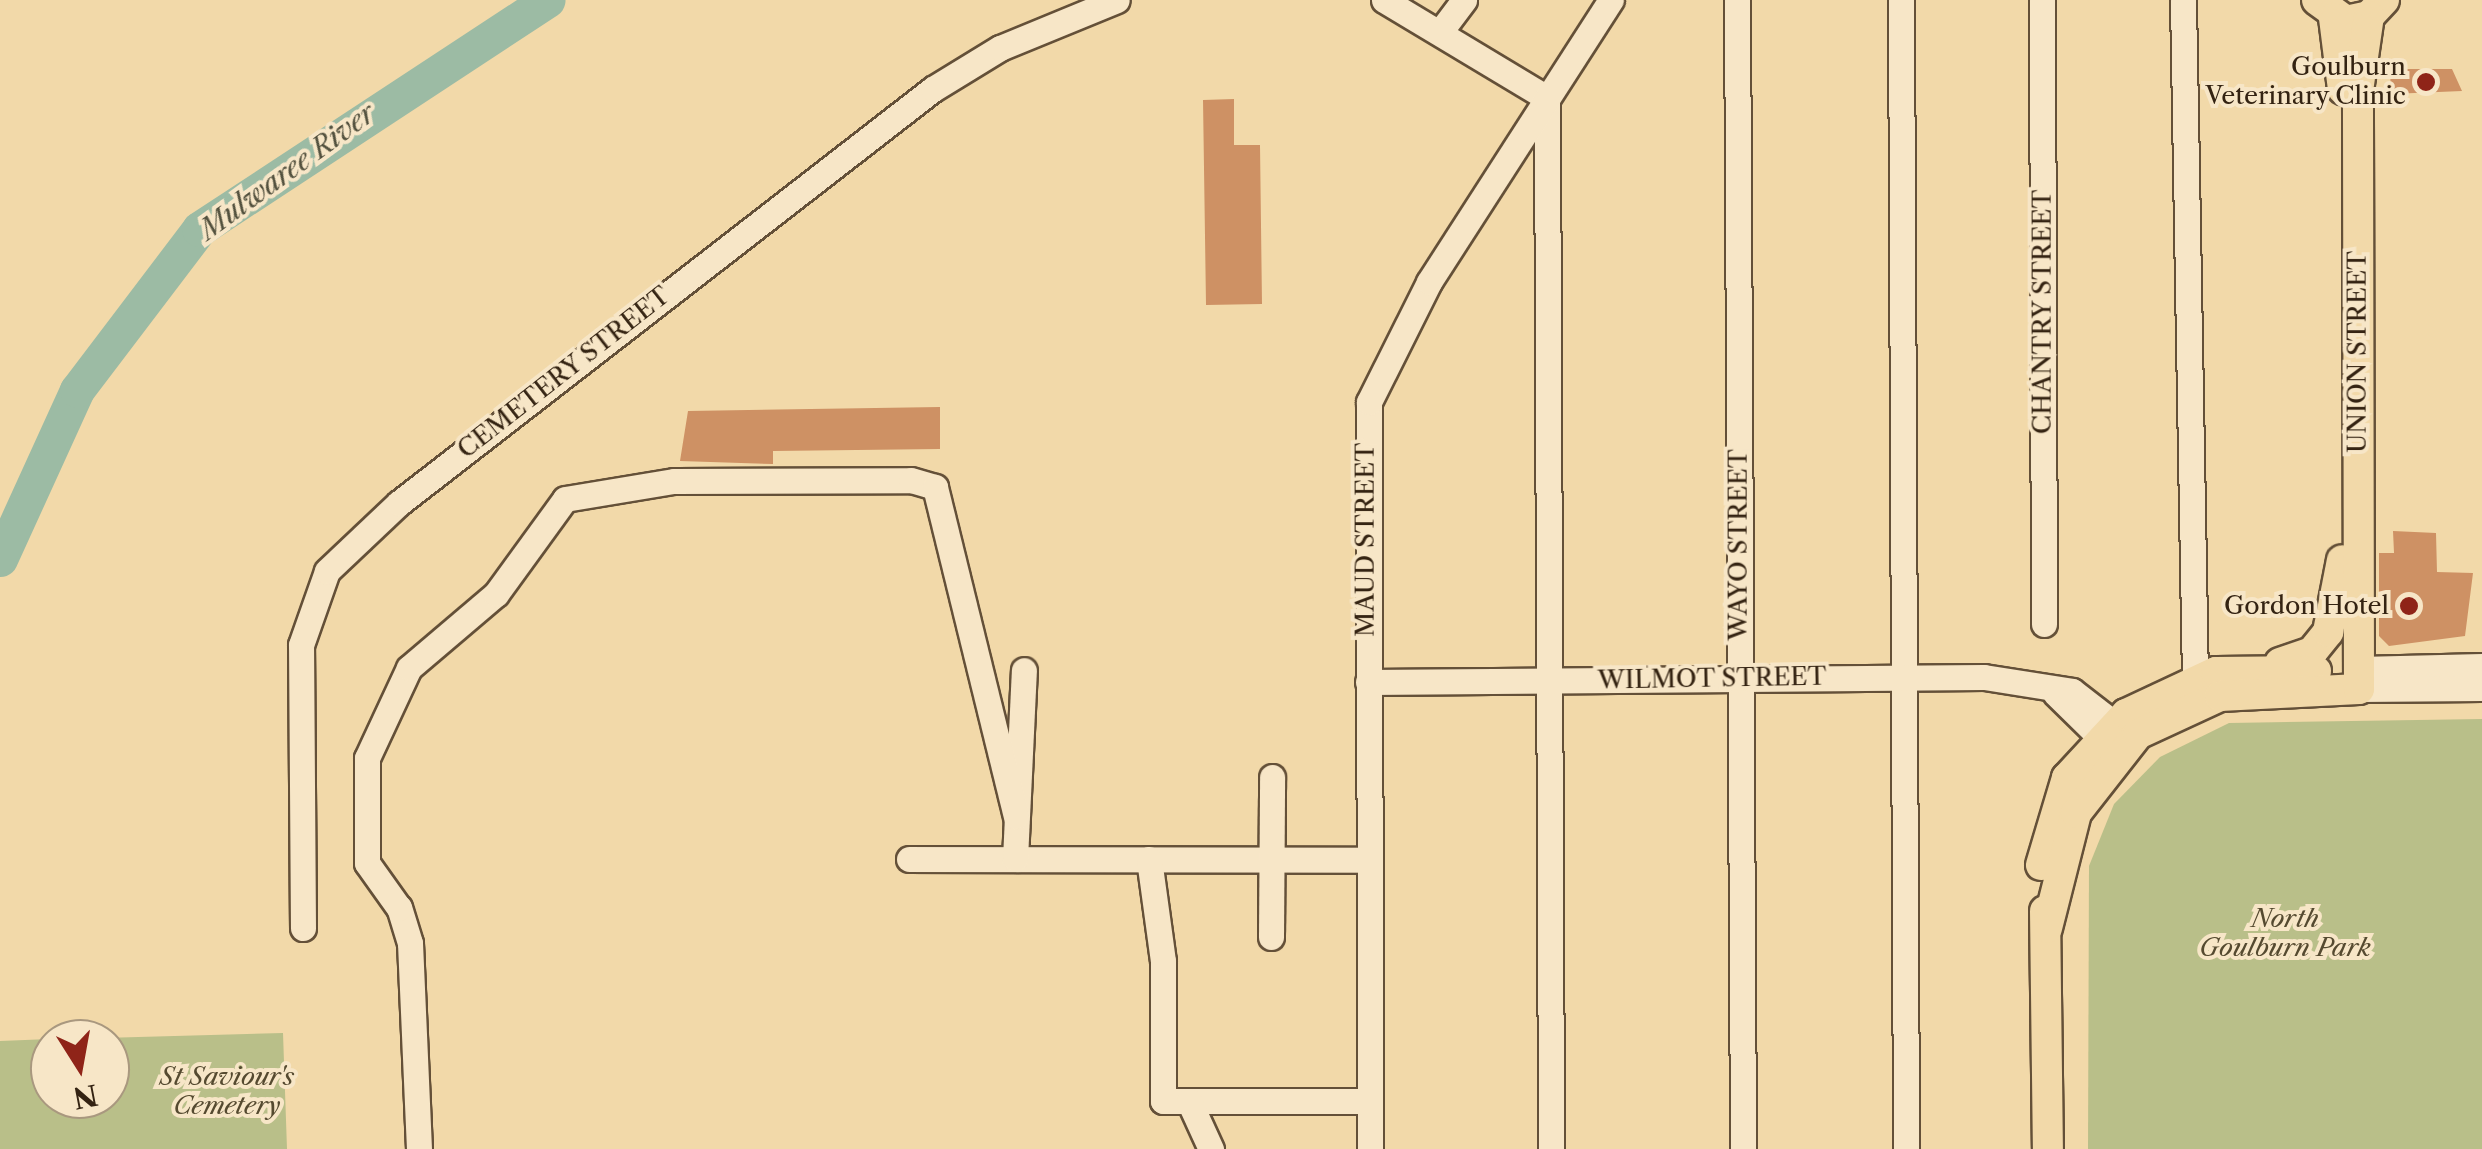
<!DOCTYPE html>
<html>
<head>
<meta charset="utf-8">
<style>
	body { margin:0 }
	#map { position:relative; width:2482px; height:1149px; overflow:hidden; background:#f2d9a9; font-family:"Libre Caslon Text",serif }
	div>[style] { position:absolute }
	.green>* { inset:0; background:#b9bf89 }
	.river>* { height:35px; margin:-17.5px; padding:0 17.5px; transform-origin:17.5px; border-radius:17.5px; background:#9cbba4 }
	.building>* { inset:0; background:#ce9164 }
	.roads { filter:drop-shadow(2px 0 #645038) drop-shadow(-2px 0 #645038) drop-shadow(0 2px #645038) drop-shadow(0 -2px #645038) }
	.minor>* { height:25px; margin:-12.5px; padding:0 12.5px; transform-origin:12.5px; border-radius:12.5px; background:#f7e6c7 }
	.major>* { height:30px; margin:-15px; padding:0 15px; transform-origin:15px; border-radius:15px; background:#f2d9a9 }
	.dots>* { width:28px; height:28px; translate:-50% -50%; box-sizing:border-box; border:5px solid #f7e6c7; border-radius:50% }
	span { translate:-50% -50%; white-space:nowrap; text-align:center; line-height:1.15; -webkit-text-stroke:8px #f7e6c7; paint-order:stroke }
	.poi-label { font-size:25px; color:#342312 }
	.right { translate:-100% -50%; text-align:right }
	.street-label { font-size:25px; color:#342312 }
	.park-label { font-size:25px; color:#554a30; font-style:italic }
	.water-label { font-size:28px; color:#53513e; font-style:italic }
	.north { position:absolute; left:30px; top:1019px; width:100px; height:100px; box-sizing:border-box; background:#f7e6c7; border:2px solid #a9987f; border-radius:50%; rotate:169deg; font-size:28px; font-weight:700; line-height:40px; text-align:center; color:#342312 }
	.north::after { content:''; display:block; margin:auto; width:35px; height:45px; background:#8f2418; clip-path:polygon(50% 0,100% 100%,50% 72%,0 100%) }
</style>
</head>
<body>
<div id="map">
	<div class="green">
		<i style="clip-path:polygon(2482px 719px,2482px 1149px,2088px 1149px,2089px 866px,2114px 804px,2160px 757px,2229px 723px)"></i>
		<i style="clip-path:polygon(283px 1033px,287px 1149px,0 1149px,0 1041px,50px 1039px,50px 1099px,110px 1099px,110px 1039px,66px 1039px)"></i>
	</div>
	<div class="river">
		<i style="left:0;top:559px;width:186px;rotate:-65.5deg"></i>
		<i style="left:77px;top:390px;width:202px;rotate:-52.8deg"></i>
		<i style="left:199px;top:229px;width:417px;rotate:-33.3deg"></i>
	</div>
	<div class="building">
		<i style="clip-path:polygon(2390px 69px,2452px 69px,2462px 91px,2391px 94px)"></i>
		<i style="clip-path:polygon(1234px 99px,1234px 145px,1260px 145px,1262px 304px,1206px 305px,1203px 100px)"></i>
		<i style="clip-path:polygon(940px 407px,940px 449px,773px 451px,773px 464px,680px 461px,688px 411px)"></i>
		<i style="clip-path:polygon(2393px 531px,2436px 533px,2437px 572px,2473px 573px,2465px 636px,2389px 646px,2379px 636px,2379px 553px,2394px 553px)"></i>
	</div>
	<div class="roads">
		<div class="minor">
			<i style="left:1384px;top:0;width:190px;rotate:31deg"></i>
			<i style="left:1547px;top:98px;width:1051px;rotate:89.78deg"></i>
			<i style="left:1737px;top:0;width:1149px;rotate:89.7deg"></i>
			<i style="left:1901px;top:0;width:1149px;rotate:89.75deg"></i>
			<i style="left:2042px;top:0;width:624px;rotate:89.82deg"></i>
			<i style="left:2183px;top:0;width:678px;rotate:88.99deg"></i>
			<i style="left:1443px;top:28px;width:35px;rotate:-53deg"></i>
			<i style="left:2359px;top:669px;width:123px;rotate:-1.4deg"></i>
			<i style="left:1368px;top:682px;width:616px;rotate:-0.47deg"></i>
			<i style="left:1984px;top:677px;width:89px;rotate:9deg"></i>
			<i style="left:2072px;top:691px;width:73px;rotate:37.8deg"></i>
			<i style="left:2359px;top:689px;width:123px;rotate:-0.5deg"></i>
			<i style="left:2055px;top:693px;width:83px;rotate:44.5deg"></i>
			<i style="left:909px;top:859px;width:460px;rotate:0.1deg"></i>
			<i style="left:1015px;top:859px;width:189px;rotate:-87.3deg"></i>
			<i style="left:1149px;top:859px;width:103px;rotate:82.2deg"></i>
			<i style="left:1163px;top:961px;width:140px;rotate:90deg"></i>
			<i style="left:1163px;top:1101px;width:207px"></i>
			<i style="left:303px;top:928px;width:283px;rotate:-90.4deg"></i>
			<i style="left:301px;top:645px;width:78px;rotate:-70.6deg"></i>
			<i style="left:327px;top:571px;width:99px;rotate:-43.4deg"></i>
			<i style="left:399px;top:503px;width:676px;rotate:-37.79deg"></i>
			<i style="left:933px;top:89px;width:79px;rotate:-31.5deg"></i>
			<i style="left:1000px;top:48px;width:126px;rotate:-22.3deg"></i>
			<i style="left:1271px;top:937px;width:160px;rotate:-89.6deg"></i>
			<i style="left:1189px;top:1101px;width:53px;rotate:65.4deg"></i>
			<i style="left:419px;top:1149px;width:206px;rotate:-92.5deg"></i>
			<i style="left:410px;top:943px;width:37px;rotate:-107deg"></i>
			<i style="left:399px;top:908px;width:55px;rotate:-125.4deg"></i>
			<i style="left:367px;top:863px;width:105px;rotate:-90deg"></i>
			<i style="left:367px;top:758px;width:99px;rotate:-65deg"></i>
			<i style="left:409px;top:668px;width:114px;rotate:-40.4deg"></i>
			<i style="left:496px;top:594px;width:117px;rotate:-54deg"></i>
			<i style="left:565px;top:499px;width:110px;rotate:-9.4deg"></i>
			<i style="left:674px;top:481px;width:237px;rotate:-0.2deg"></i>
			<i style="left:911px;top:480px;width:25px;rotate:16deg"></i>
			<i style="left:935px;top:487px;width:339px;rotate:76.2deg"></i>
			<i style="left:1370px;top:1149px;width:747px;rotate:-90.08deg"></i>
			<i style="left:1369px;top:402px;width:134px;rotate:-63.4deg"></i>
			<i style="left:1429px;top:282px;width:336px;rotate:-57.2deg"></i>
		</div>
		<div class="major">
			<i style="left:2317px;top:0;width:36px;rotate:36deg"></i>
			<i style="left:2346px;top:21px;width:24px;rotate:-12deg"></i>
			<i style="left:2369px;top:16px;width:22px;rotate:-47deg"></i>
			<i style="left:2334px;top:18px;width:72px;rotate:82.8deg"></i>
			<i style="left:2280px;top:663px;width:34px;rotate:-19deg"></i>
			<i style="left:2312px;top:652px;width:26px;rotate:-51deg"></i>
			<i style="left:2328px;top:632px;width:73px;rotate:-79deg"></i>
			<i style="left:2041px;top:865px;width:91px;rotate:-73.4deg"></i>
			<i style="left:2067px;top:778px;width:87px;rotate:-47.3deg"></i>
			<i style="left:2126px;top:714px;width:99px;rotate:-25deg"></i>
			<i style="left:2216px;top:672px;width:100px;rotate:-0.6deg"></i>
			<i style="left:2045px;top:911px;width:238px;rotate:89.3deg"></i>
			<i style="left:2047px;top:928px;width:119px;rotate:-75.8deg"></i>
			<i style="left:2076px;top:813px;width:100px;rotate:-51.9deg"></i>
			<i style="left:2138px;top:734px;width:90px;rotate:-24.9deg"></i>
			<i style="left:2220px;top:696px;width:139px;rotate:-2.9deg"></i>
			<i style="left:2359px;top:689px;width:598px;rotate:-90.1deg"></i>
			<i style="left:2358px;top:91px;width:76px;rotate:-81.7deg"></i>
		</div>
	</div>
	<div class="dots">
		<i style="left:2426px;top:82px;background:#8f2418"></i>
		<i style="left:2409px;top:606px;background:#8f2418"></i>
	</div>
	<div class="poi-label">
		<span class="right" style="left:2406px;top:82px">Goulburn<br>Veterinary Clinic</span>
		<span class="right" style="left:2389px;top:606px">Gordon Hotel</span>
	</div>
	<div class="street-label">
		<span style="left:2043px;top:312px;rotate:-90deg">CHANTRY STREET</span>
		<span style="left:2358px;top:352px;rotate:-90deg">UNION STREET</span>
		<span style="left:564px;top:373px;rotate:-38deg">CEMETERY STREET</span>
		<span style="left:1366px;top:540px;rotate:-90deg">MAUD STREET</span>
		<span style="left:1739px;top:545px;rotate:-90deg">WAYO STREET</span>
		<span style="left:1712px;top:679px;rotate:-1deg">WILMOT STREET</span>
	</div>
	<div class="park-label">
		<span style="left:2285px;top:934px">North<br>Goulburn Park</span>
		<span style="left:227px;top:1092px">St Saviour's<br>Cemetery</span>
	</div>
	<div class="water-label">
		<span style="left:287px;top:171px;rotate:-36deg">Mulwaree River</span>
	</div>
	<div class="north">N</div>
</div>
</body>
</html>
